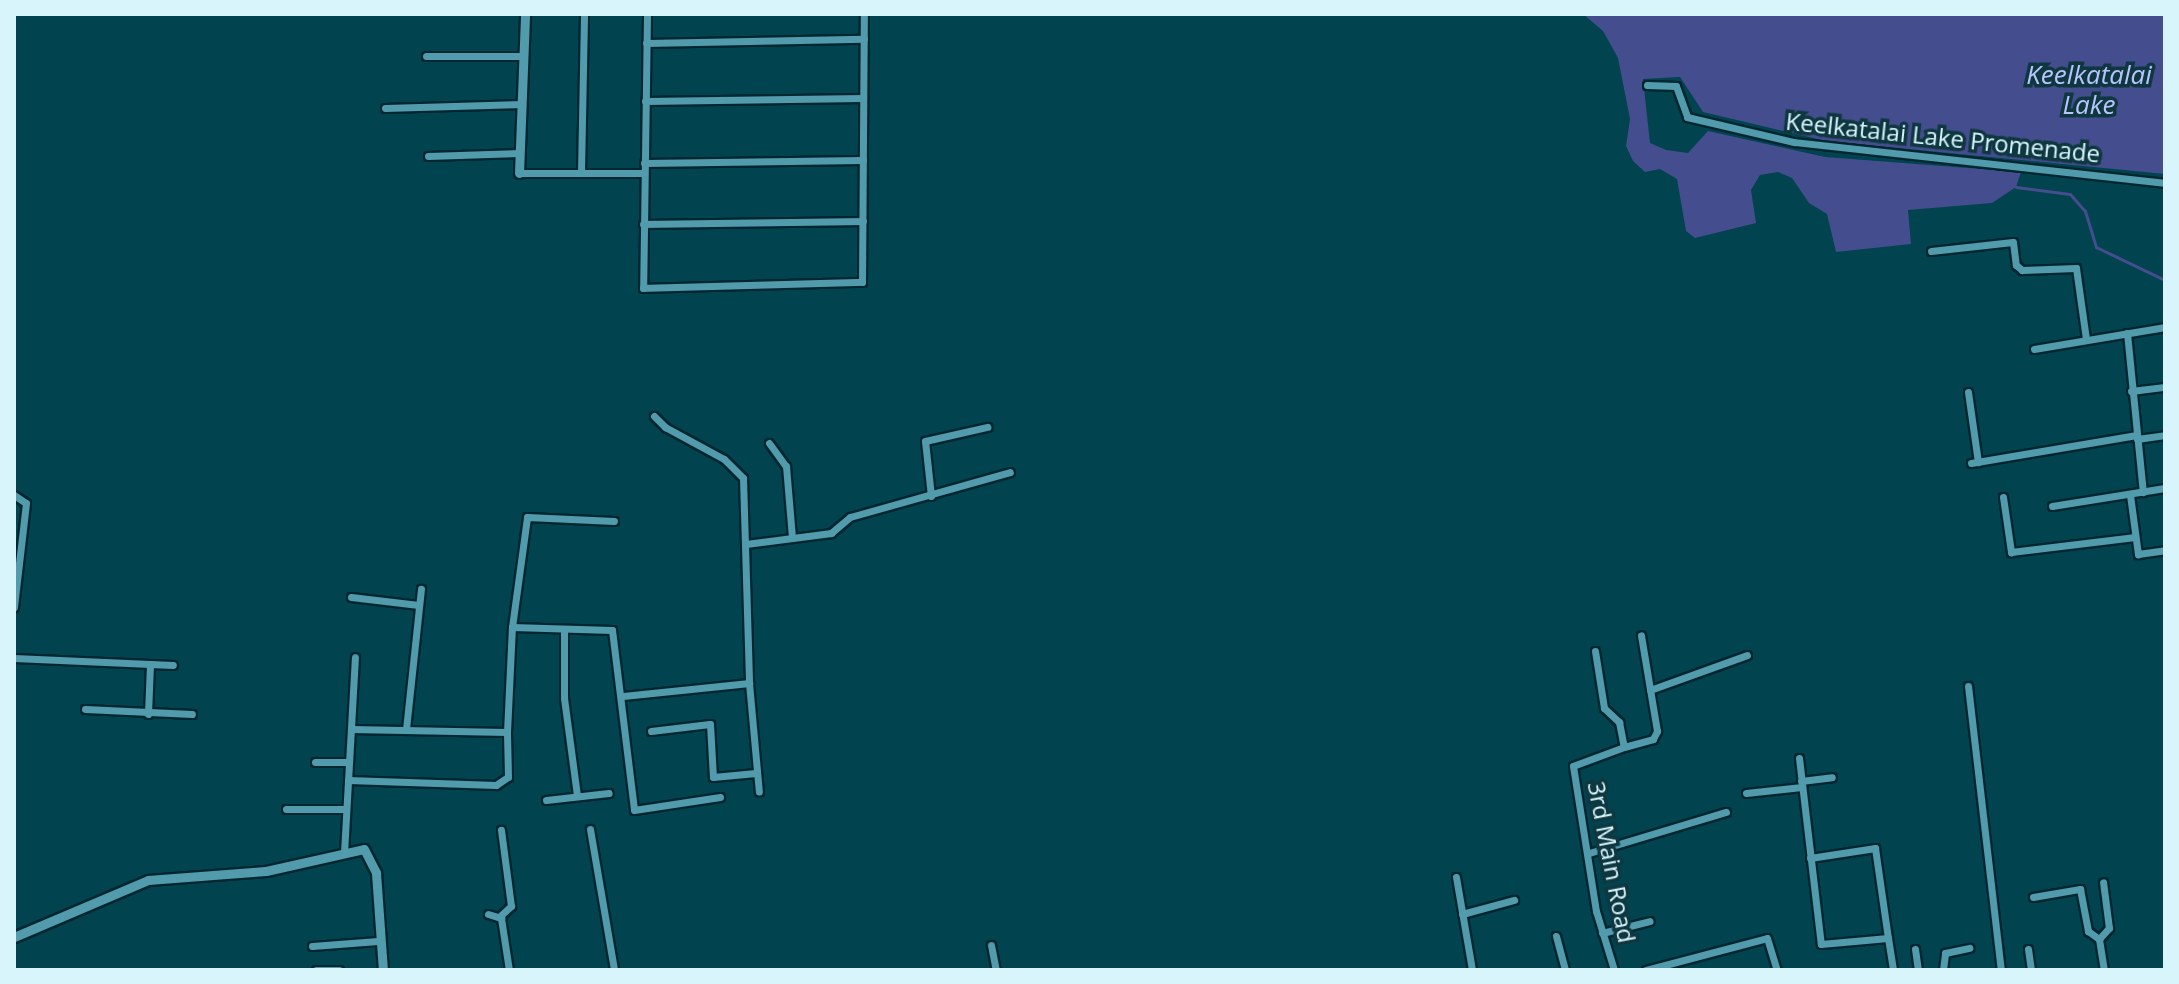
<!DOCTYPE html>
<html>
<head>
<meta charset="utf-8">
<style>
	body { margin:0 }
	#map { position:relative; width:2179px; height:984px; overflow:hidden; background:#01434f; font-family:"Open Sans",sans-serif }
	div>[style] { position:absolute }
	.water>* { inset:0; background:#444d8d }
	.stream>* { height:3px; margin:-1.5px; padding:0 1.5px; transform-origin:1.5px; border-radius:1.5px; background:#444d8d }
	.roads { filter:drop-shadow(2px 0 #002730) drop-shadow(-2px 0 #002730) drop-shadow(0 2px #002730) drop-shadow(0 -2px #002730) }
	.minor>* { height:7px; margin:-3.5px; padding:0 3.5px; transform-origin:3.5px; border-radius:3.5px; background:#519bac }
	.tertiary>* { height:9px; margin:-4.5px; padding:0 4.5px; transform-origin:4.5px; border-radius:4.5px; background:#519bac }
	span { translate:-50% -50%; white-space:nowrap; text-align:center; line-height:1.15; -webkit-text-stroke:7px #0e3740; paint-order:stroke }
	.street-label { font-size:24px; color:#d9f5fc }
	.water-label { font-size:26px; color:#b8c4fc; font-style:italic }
	.frame { position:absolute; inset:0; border:16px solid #d9f5fc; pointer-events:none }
</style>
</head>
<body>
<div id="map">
	<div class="water">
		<i style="clip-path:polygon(1583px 14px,2165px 14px,2165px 174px,1826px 141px,1703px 112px,1680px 77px,1643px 79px,1650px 143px,1666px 150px,1688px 153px,1708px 131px,1825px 157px,2021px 172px,2016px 187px,1992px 203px,1908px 210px,1911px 244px,1836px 252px,1827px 214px,1809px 203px,1792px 178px,1778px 172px,1760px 175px,1751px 190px,1756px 223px,1695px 238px,1686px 231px,1677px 179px,1660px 169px,1645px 172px,1633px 161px,1626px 146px,1630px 119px,1618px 58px,1603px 31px)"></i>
	</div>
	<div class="stream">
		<i style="left:2016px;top:187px;width:54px;rotate:7.4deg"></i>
		<i style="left:2070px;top:194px;width:23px;rotate:49deg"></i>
		<i style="left:2085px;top:211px;width:38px;rotate:73deg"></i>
		<i style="left:2096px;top:247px;width:76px;rotate:25.6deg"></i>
	</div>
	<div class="roads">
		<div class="minor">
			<i style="left:647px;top:14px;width:274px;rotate:90.8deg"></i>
			<i style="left:643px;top:288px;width:219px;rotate:-1.6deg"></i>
			<i style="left:862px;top:282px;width:268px;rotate:-89.6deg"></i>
			<i style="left:646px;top:43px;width:218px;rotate:-1.1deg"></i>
			<i style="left:426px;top:56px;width:98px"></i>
			<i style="left:1647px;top:85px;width:29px;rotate:2deg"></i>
			<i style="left:1676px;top:86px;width:33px;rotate:70deg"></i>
			<i style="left:1687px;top:117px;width:110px;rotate:13.2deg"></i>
			<i style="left:1794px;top:142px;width:373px;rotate:6.3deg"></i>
			<i style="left:645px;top:101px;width:218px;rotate:-0.8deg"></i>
			<i style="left:385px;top:108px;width:137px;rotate:-1.7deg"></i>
			<i style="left:428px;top:156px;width:92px;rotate:-1.9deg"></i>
			<i style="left:644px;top:163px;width:219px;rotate:-0.8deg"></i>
			<i style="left:519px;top:173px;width:125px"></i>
			<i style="left:581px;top:173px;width:159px;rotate:-88.9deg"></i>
			<i style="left:643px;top:224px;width:220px;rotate:-0.8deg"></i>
			<i style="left:1931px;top:251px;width:82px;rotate:-6.3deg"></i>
			<i style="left:2013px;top:242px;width:23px;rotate:83deg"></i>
			<i style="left:2016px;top:265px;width:8px;rotate:40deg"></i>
			<i style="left:2022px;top:270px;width:54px;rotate:-2.1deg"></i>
			<i style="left:2076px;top:268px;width:72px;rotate:82deg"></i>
			<i style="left:2127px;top:333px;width:160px;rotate:84.3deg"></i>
			<i style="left:2034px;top:349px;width:133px;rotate:-9.5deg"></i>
			<i style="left:2131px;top:391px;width:34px;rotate:-7deg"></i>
			<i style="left:1968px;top:392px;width:71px;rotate:81.9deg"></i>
			<i style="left:654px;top:416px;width:16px;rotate:45deg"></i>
			<i style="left:665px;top:427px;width:67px;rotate:28.5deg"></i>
			<i style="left:724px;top:459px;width:27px;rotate:45deg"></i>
			<i style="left:743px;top:478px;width:205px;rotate:88.3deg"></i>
			<i style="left:749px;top:683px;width:109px;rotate:84.8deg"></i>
			<i style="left:2137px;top:439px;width:28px;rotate:-8deg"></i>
			<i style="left:769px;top:443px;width:29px;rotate:54deg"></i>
			<i style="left:786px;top:466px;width:72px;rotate:85.2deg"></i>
			<i style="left:1971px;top:463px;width:168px;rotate:-9.6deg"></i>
			<i style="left:14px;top:495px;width:14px;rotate:34deg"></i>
			<i style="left:26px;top:503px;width:105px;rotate:96.6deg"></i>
			<i style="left:2130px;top:495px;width:60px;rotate:82.3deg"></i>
			<i style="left:2138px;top:554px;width:27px;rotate:-8deg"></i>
			<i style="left:931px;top:496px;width:55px;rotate:-96.2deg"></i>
			<i style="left:925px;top:441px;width:64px;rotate:-12.7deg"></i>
			<i style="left:2003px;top:497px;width:56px;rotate:81.7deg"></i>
			<i style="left:2011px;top:552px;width:125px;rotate:-6.9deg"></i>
			<i style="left:2052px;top:506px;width:114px;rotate:-9.1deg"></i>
			<i style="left:746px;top:544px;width:86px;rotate:-7.4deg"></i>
			<i style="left:831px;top:533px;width:25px;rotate:-40deg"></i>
			<i style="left:850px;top:517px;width:166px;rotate:-15.7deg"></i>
			<i style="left:351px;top:597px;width:68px;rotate:6.7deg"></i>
			<i style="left:512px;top:627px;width:111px;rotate:-82.2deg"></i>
			<i style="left:527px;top:517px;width:87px;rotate:2.6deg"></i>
			<i style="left:564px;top:630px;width:68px;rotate:90deg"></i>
			<i style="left:564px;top:698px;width:98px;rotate:82.4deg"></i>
			<i style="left:1595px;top:651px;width:58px;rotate:81deg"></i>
			<i style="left:1604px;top:708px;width:21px;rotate:43deg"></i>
			<i style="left:1619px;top:722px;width:25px;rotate:79deg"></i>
			<i style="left:1624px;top:747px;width:54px;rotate:159.6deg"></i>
			<i style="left:1573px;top:766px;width:147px;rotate:81deg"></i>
			<i style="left:1596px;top:911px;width:62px;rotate:73deg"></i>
			<i style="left:14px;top:658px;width:159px;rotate:2.5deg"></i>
			<i style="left:1968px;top:686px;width:286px;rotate:83.4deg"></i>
			<i style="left:1650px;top:690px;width:103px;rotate:-19.8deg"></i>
			<i style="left:623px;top:696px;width:127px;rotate:-5.9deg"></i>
			<i style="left:85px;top:709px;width:107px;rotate:2.7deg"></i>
			<i style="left:148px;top:714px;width:49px;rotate:-87.7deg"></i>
			<i style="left:406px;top:729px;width:141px;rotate:-83.9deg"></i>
			<i style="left:651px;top:731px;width:59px;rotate:-6.8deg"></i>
			<i style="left:710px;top:724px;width:53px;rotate:86.8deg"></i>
			<i style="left:713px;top:777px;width:43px;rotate:-5.3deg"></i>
			<i style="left:507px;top:732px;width:105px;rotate:-87.3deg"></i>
			<i style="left:512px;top:627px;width:100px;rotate:1.7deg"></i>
			<i style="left:612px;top:630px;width:181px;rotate:83deg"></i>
			<i style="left:634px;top:810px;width:87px;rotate:-8.6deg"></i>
			<i style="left:1624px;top:747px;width:30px;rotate:-15deg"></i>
			<i style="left:1653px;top:739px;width:9px;rotate:-63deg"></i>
			<i style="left:1657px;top:731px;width:97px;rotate:-99.5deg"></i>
			<i style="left:1799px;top:758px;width:187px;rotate:83.3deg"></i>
			<i style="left:1821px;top:944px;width:67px;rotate:-5.1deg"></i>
			<i style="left:1888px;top:938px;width:32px;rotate:81deg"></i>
			<i style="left:315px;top:762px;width:33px"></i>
			<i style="left:348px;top:780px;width:148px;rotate:1.9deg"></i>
			<i style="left:496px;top:785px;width:14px;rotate:-34deg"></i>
			<i style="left:508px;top:777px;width:45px;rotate:-91.3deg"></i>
			<i style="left:507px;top:732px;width:156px;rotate:-178.9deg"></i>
			<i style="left:1801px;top:781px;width:31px;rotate:-7deg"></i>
			<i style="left:1746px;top:793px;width:56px;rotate:-6.1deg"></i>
			<i style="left:546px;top:800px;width:63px;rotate:-6.3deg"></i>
			<i style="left:286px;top:809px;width:60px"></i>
			<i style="left:590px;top:829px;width:143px;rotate:80.3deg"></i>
			<i style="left:344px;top:853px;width:196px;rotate:-86.8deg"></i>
			<i style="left:1589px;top:853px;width:143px;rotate:-16.7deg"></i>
			<i style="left:1810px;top:858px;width:66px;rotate:-8.7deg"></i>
			<i style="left:1875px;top:848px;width:91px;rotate:81.8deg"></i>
			<i style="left:1456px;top:877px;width:94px;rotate:80.2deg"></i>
			<i style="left:2033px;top:897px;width:48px;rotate:-9.7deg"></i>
			<i style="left:2080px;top:889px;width:43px;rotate:79.2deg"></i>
			<i style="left:2088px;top:931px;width:14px;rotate:36deg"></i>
			<i style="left:2099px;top:939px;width:31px;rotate:81deg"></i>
			<i style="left:488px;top:914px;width:14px;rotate:17deg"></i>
			<i style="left:501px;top:918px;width:53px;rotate:81.3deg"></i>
			<i style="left:1462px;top:914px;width:54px;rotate:-15.1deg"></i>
			<i style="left:500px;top:916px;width:15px;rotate:-42deg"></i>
			<i style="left:511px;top:906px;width:77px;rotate:-97.5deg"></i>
			<i style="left:1602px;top:933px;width:49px;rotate:-14deg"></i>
			<i style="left:1556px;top:936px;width:35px;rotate:75deg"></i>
			<i style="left:2099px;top:939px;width:15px;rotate:-48deg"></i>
			<i style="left:2109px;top:928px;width:46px;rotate:-97.4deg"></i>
			<i style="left:991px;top:945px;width:25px;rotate:79deg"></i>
			<i style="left:312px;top:946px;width:66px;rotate:-4.3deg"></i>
			<i style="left:1915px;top:949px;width:21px;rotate:82deg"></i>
			<i style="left:2028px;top:949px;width:21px;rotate:82deg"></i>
			<i style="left:316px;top:970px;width:23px"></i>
			<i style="left:1646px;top:970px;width:125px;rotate:-14.8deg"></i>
			<i style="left:1767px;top:938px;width:34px;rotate:73deg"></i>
			<i style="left:1943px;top:970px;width:17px;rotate:-83deg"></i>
			<i style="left:1945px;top:953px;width:25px;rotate:-12deg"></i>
		</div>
		<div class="tertiary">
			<i style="left:519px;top:173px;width:159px;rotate:-87.8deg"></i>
			<i style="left:14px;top:937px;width:146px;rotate:-23deg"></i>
			<i style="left:148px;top:880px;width:118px;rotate:-4.4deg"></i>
			<i style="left:266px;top:871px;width:100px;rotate:-12.7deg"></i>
			<i style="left:364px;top:849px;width:27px;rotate:63deg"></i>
			<i style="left:376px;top:873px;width:97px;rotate:85.9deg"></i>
		</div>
	</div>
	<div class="street-label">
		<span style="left:1943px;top:137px;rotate:6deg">Keelkatalai Lake Promenade</span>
		<span style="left:1612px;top:862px;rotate:79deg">3rd Main Road</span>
	</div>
	<div class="water-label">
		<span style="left:2089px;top:90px">Keelkatalai<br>Lake</span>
	</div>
	<div class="frame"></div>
</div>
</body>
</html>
